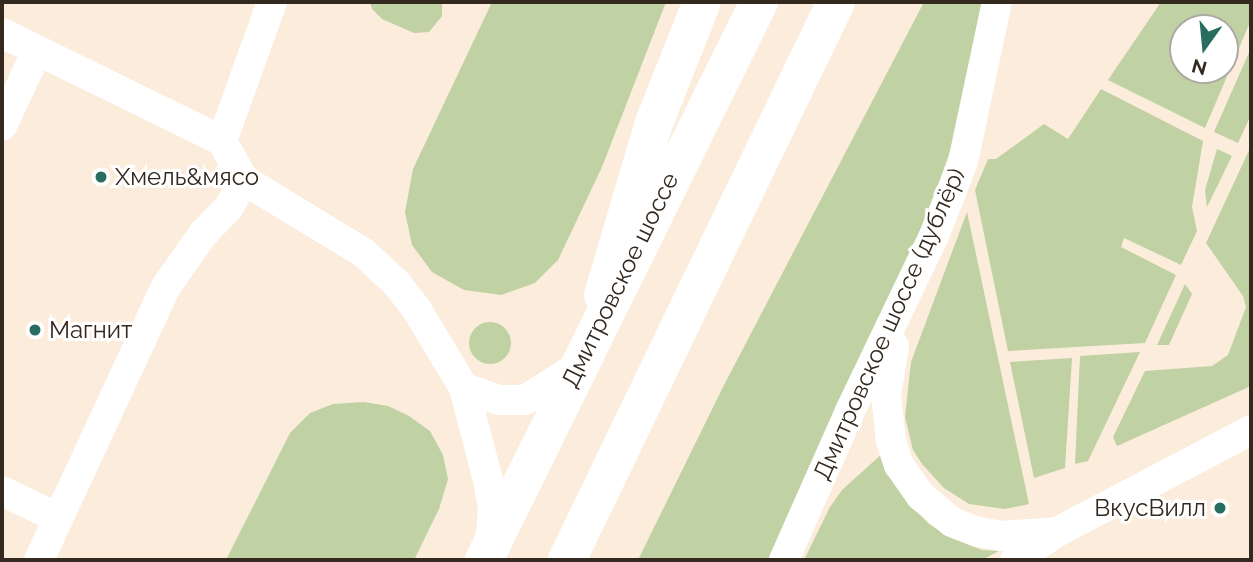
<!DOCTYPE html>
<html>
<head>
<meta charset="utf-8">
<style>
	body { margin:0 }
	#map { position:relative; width:1253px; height:562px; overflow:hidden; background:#fcecdc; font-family:Raleway,sans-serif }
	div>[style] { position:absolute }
	.green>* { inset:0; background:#c0d1a3 }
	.round { border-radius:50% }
	.minor>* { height:30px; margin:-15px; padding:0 15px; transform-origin:15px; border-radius:15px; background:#fff }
	.major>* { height:38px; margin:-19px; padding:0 19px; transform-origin:19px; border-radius:19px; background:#fff }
	.highway>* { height:38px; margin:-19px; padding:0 19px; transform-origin:19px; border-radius:19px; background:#fff }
	.dots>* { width:19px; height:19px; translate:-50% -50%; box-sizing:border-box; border:4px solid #fff; border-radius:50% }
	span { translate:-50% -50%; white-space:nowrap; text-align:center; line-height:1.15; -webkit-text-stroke:6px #fff; paint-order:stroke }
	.poi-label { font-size:24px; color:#33291f }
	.left { translate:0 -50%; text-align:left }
	.right { translate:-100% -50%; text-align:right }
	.street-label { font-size:24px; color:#33291f }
	.frame { position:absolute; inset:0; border:4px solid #33291f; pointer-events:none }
	.north { position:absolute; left:1169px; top:14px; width:70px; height:70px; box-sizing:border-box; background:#fff; border:2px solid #ada9a5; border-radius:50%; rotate:195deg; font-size:19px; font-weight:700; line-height:28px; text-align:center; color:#33291f }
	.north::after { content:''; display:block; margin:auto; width:24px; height:32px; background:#286d60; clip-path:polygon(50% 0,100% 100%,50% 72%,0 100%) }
</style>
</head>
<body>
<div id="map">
	<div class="green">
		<i style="clip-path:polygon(370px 2px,442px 2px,442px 16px,429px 32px,414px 33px,382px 19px,372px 9px)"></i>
		<i style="clip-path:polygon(492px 2px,666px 2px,602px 167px,558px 260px,535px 283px,501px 295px,464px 290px,432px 272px,412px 245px,405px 212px,413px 169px)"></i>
		<i style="clip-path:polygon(924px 2px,989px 2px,954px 151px,928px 222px,768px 560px,638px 560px,724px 385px)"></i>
		<i style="clip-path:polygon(evenodd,1161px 2px,1251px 2px,1251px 20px,1205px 128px,1108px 80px,1161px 2px,1183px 28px,1225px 28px,1225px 70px,1183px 70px,1183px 28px)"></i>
		<i style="clip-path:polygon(1251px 48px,1251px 115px,1238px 143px,1214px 132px)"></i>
		<i style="clip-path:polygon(1101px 89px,1203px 141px,1192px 207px,1197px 231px,1181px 265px,1124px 238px,1121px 247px,1176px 275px,1145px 343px,1008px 351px,975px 190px,988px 159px,996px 159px,1044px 124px,1068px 139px)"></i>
		<i style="clip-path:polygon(1251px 146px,1251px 386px,1117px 446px,1113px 437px,1145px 371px,1212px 366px,1228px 355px,1246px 307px,1243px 296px,1206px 243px)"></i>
		<i style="clip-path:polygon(1217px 149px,1232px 156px,1207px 207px,1205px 190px)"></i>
		<i style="clip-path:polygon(967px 212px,1029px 504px,1005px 509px,969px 504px,944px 488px,922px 464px,913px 450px,905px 417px,911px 362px)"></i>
		<i style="clip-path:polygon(1185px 284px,1192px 294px,1169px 345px,1157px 345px)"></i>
		<i class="round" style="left:469px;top:322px;width:42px;height:42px"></i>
		<i style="clip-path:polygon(1140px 352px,1088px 461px,1075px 464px,1080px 356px)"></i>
		<i style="clip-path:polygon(1072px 358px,1065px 468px,1034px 478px,1010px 362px)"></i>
		<i style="clip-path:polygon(364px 402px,388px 406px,409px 416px,430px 431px,443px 455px,448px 479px,439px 509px,414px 560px,226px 560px,290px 433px,310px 413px,333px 404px)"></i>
		<i style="clip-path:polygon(884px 452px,891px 477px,906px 500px,929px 524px,951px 538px,982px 550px,999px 551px,982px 560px,804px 560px,830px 507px,842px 490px)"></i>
	</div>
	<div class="minor">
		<i style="left:2px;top:33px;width:245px;rotate:26.1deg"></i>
		<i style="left:222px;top:141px;width:148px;rotate:-70.2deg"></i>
		<i style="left:2px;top:126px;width:66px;rotate:-65deg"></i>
		<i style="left:222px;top:141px;width:45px;rotate:60.6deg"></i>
		<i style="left:244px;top:180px;width:140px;rotate:31.3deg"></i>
		<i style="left:364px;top:253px;width:45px;rotate:43.2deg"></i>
		<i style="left:397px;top:284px;width:33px;rotate:52deg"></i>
		<i style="left:417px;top:310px;width:91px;rotate:58.9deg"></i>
		<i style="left:464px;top:388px;width:95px;rotate:75.4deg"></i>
		<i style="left:488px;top:480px;width:29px;rotate:80deg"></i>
		<i style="left:493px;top:509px;width:33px;rotate:95deg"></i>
		<i style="left:894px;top:346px;width:51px;rotate:99.1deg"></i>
		<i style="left:886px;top:396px;width:45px;rotate:83.7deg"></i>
		<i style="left:891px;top:441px;width:25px;rotate:72deg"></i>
		<i style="left:899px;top:465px;width:38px;rotate:55deg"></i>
		<i style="left:921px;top:496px;width:40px;rotate:40deg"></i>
		<i style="left:952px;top:522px;width:28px;rotate:21deg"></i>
		<i style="left:978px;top:532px;width:25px;rotate:9deg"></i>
		<i style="left:1003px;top:536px;width:54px;rotate:-4.2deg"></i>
		<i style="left:464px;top:388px;width:37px;rotate:19deg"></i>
		<i style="left:499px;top:400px;width:26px"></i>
		<i style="left:525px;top:400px;width:62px;rotate:-32.4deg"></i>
		<i style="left:2px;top:491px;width:62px;rotate:25.7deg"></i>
		<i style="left:39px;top:560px;width:300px;rotate:-65.1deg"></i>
		<i style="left:165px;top:288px;width:66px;rotate:-54.9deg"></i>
		<i style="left:203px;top:234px;width:37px;rotate:-46deg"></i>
		<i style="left:229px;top:207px;width:31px;rotate:-61deg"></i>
		<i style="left:784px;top:560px;width:163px;rotate:-66.1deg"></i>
		<i style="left:850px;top:411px;width:192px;rotate:-64.4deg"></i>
		<i style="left:933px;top:238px;width:54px;rotate:-68.2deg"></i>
		<i style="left:953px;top:188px;width:33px;rotate:-70deg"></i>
		<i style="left:964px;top:157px;width:158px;rotate:-78deg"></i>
		<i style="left:1015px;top:560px;width:50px;rotate:-33.7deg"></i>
		<i style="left:1057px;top:532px;width:219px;rotate:-27.7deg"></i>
	</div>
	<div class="major">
		<i style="left:603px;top:295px;width:179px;rotate:-73.5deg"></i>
		<i style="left:654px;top:123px;width:130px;rotate:-68.4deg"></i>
	</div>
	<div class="highway">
		<i style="left:484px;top:560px;width:622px;rotate:-63.76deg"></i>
		<i style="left:567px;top:560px;width:619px;rotate:-64.26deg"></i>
	</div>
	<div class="dots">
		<i style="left:101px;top:177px;background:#286d60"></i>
		<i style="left:35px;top:330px;background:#286d60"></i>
		<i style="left:1220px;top:508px;background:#286d60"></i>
	</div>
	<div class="poi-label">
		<span class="left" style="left:115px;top:177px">Хмель&amp;мясо</span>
		<span class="left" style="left:49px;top:330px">Магнит</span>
		<span class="right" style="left:1206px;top:508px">ВкусВилл</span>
	</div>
	<div class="street-label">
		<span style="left:620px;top:280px;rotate:-64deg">Дмитровское шоссе</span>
		<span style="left:889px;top:324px;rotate:-66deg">Дмитровское шоссе (дублёр)</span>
	</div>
	<div class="frame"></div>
	<div class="north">N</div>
</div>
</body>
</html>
